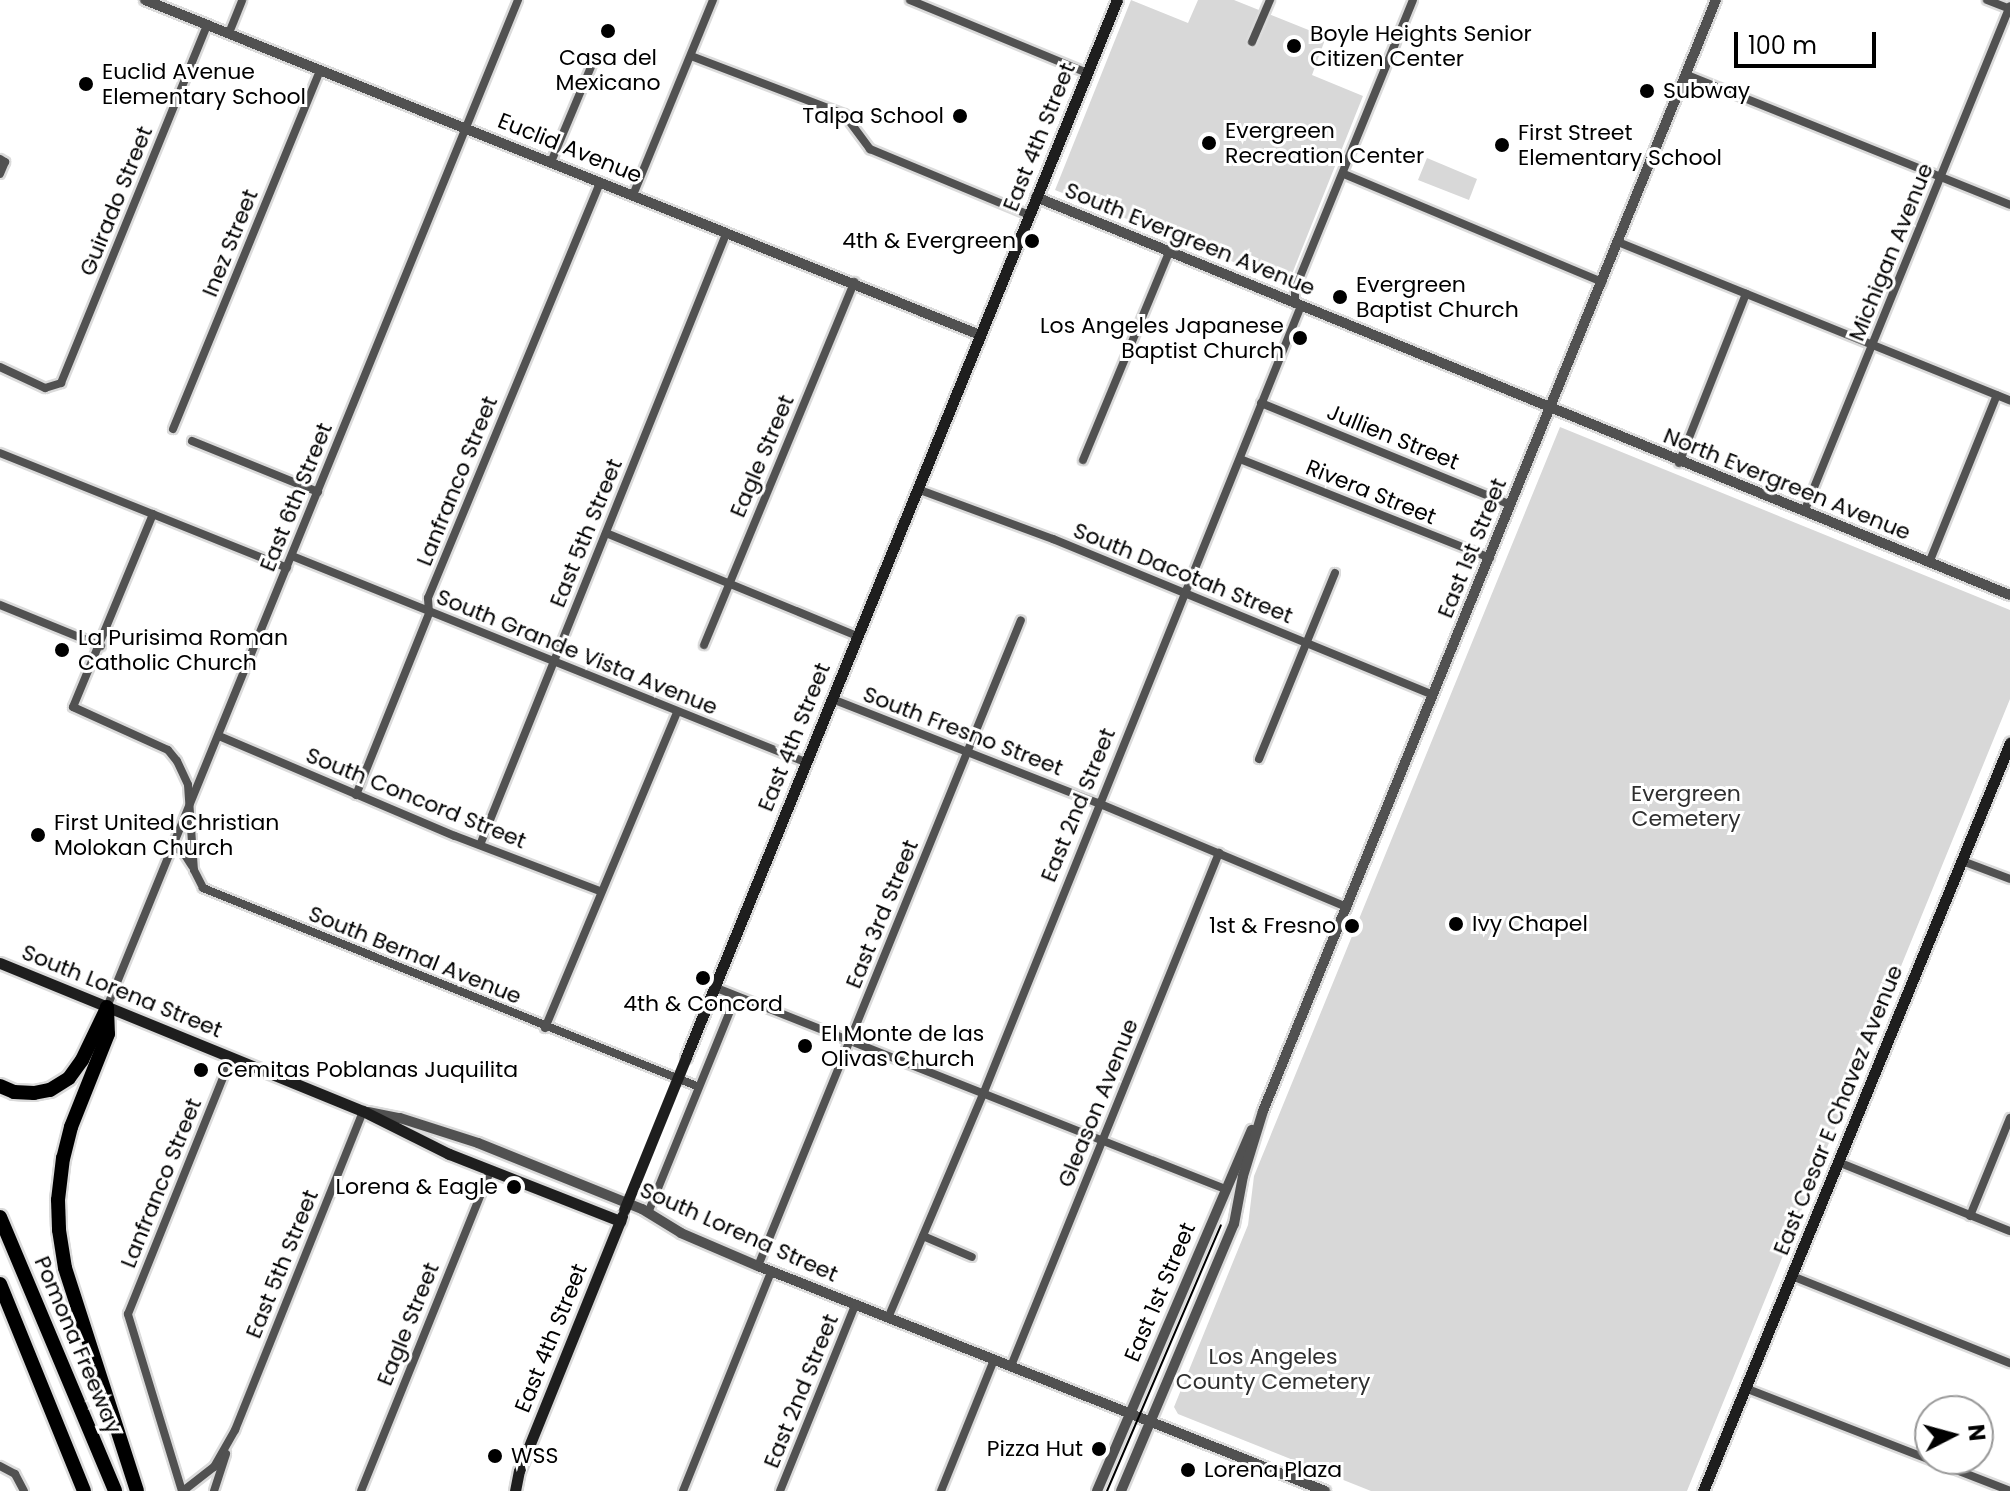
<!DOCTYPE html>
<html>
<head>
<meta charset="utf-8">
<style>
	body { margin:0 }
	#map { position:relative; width:2010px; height:1491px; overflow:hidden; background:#fff; font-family:Poppins,sans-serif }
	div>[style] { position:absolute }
	.green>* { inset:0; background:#d8d8d8 }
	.roads { filter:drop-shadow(2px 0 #dbdbdb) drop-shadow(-2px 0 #dbdbdb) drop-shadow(0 2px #dbdbdb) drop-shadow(0 -2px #dbdbdb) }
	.minor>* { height:8px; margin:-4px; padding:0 4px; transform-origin:4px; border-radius:4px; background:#515151 }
	.tertiary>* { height:10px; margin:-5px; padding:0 5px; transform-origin:5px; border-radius:5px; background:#515151 }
	.secondary>* { height:11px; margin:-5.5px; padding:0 5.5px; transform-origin:5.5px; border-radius:5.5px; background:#1e1e1e }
	.motorway>* { height:14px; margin:-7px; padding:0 7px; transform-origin:7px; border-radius:7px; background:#000 }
	.tram>* { height:2px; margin:-1px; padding:0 1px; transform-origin:1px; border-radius:1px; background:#000 }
	.secondary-bridge>* { height:11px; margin:-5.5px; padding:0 5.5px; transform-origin:5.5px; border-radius:5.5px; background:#1e1e1e }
	.dots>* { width:22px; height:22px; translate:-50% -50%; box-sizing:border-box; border:4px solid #fff; border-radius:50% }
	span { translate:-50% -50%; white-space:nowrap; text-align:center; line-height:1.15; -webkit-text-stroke:6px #fff; paint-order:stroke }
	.poi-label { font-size:22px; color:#000 }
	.left { translate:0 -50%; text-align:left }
	.right { translate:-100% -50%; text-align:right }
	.street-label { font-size:22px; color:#000 }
	.park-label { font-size:22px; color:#2f2f2f }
	.north { position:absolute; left:1914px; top:1395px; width:80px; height:80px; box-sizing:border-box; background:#fff; border:2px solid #999; border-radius:50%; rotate:84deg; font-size:22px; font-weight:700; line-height:32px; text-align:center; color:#000 }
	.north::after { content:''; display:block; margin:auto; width:28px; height:36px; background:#000; clip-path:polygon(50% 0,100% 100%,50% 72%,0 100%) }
	.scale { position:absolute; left:1734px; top:32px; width:142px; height:36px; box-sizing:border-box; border:4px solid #000; border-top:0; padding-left:10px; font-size:24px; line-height:28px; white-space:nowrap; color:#000; -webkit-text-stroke:6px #fff; paint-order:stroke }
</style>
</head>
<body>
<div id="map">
	<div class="green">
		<i style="clip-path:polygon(1131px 0,1188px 23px,1198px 0,1234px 0,1326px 37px,1312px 75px,1363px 96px,1288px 284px,1055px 190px)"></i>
		<i style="clip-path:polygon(1427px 158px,1477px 179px,1469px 200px,1418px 180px)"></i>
		<i style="clip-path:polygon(1560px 427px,2010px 610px,2010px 699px,1687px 1491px,1371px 1491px,1178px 1414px,1174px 1407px,1248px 1225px,1254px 1176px)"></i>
	</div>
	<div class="roads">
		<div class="minor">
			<i style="left:910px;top:0;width:191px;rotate:22.4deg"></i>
			<i style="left:1987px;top:0;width:25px;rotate:21deg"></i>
			<i style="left:229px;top:33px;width:35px;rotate:-68deg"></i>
			<i style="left:1252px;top:42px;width:46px;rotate:-66.8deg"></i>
			<i style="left:691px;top:56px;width:164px;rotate:20.8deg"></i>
			<i style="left:844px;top:114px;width:44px;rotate:53.4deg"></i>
			<i style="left:870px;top:149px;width:172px;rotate:22.5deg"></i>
			<i style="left:1687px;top:75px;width:348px;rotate:21.9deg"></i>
			<i style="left:0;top:159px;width:6px;rotate:31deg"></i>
			<i style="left:5px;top:162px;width:13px;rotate:113deg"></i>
			<i style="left:551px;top:162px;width:108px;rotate:-67.2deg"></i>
			<i style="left:1344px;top:174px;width:280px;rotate:22.7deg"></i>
			<i style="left:633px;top:195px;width:211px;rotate:-67.7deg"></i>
			<i style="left:1618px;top:242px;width:423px;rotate:22deg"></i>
			<i style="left:1295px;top:304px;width:15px;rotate:-90deg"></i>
			<i style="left:1295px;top:289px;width:312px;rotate:-67.8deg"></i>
			<i style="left:0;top:367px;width:50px;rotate:25deg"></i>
			<i style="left:45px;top:388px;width:17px;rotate:-17deg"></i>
			<i style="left:61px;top:383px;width:387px;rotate:-67.8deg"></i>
			<i style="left:1261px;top:403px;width:270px;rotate:22.2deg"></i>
			<i style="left:173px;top:429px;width:388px;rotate:-67.7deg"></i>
			<i style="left:192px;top:441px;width:136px;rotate:22deg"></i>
			<i style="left:0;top:453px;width:309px;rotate:21.8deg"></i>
			<i style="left:1240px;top:459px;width:269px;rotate:21.6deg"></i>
			<i style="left:1083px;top:460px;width:225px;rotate:-67.5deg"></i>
			<i style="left:1679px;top:463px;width:182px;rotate:-68.4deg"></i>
			<i style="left:917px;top:489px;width:145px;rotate:20.2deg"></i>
			<i style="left:1053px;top:539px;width:411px;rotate:22.3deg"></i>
			<i style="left:1804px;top:512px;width:546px;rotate:-67.85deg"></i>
			<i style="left:153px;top:514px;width:209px;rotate:112.5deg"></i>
			<i style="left:73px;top:707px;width:104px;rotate:24.4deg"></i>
			<i style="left:168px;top:750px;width:14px;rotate:51deg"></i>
			<i style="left:177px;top:761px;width:26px;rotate:65deg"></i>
			<i style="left:188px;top:785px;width:85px;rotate:86deg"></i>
			<i style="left:194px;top:870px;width:20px;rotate:63deg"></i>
			<i style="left:203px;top:888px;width:534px;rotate:21.86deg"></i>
			<i style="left:606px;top:533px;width:271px;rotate:22.3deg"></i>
			<i style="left:292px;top:556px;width:553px;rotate:21.88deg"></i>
			<i style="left:1929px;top:563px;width:181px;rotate:-68deg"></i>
			<i style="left:0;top:605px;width:109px;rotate:22.1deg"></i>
			<i style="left:704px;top:645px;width:393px;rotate:-67.5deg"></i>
			<i style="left:832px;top:699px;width:286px;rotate:21.4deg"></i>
			<i style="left:1098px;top:803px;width:270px;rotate:22.7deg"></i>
			<i style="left:219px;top:736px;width:256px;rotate:23deg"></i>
			<i style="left:455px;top:836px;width:155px;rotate:20.8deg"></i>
			<i style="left:1259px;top:759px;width:201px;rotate:-67.8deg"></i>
			<i style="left:356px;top:795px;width:196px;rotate:-68.1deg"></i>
			<i style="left:429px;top:613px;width:15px;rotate:-94deg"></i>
			<i style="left:428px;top:598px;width:450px;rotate:-67.5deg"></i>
			<i style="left:480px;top:845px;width:659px;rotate:-68.07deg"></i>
			<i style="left:173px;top:847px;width:11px;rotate:27deg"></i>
			<i style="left:183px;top:852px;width:17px;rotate:57deg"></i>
			<i style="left:1962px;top:861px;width:51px;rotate:20.6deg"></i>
			<i style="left:714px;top:987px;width:549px;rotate:21.57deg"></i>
			<i style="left:107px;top:1007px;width:1088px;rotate:-67.8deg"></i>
			<i style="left:545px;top:1028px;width:342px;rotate:-67.3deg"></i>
			<i style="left:1838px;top:1162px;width:185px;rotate:21.9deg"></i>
			<i style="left:648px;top:1213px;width:234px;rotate:-67.9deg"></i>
			<i style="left:1970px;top:1216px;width:106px;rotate:-67.8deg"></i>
			<i style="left:923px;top:1236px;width:53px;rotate:23.2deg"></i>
			<i style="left:758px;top:1266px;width:697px;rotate:-67.85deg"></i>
			<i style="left:1792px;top:1276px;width:235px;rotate:21.8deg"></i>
			<i style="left:888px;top:1318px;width:246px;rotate:-67deg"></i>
			<i style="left:984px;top:1092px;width:848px;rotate:-68.04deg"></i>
			<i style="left:1011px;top:1366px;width:554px;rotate:-67.93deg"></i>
			<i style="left:1745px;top:1388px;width:284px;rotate:21.2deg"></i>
			<i style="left:0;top:1466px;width:17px;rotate:28deg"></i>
			<i style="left:15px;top:1474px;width:19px;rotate:62deg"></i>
			<i style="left:182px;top:1491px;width:185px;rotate:-107deg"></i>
			<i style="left:128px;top:1314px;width:276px;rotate:-68.1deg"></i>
			<i style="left:183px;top:1491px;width:39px;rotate:-38deg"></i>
			<i style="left:214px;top:1467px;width:43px;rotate:-60.4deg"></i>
			<i style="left:235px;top:1430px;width:344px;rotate:-68.1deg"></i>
			<i style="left:214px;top:1491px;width:39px;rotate:-72deg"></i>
			<i style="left:361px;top:1491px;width:345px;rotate:-68deg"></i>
			<i style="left:683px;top:1491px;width:236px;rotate:-68.1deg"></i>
			<i style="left:780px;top:1491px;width:201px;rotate:-68deg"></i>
			<i style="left:941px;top:1491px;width:141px;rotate:-68deg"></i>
		</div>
		<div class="tertiary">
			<i style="left:145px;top:0;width:900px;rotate:21.86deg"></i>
			<i style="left:1036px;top:197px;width:1052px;rotate:22.23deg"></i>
			<i style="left:368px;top:1112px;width:33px;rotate:11deg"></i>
			<i style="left:400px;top:1118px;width:82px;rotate:17.8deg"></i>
			<i style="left:478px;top:1143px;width:177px;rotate:21.9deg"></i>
			<i style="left:642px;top:1209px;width:46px;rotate:31.6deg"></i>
			<i style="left:681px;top:1233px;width:84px;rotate:23.2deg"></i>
			<i style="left:758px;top:1266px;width:610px;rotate:21.64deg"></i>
			<i style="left:1097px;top:1491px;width:393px;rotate:-66.8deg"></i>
			<i style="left:1121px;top:1491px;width:290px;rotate:-67.1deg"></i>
			<i style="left:1234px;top:1224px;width:49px;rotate:-79.4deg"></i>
			<i style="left:1243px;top:1176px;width:68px;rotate:-72.9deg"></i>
			<i style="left:1263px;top:1111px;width:1200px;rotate:-67.82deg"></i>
		</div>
		<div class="secondary">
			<i style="left:0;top:963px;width:392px;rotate:22.2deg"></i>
			<i style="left:363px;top:1111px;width:96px;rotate:26.6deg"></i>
			<i style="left:449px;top:1154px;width:184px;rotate:21.4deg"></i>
			<i style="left:686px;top:1057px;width:1141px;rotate:-67.82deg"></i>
			<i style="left:515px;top:1491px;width:20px;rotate:-79deg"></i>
			<i style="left:519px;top:1471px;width:275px;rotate:-68deg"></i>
			<i style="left:1703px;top:1491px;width:809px;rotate:-67.69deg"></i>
		</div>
		<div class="motorway">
			<i style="left:107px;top:1007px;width:27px;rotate:88deg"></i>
			<i style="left:108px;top:1034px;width:100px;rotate:111.7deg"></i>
			<i style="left:71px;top:1127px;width:32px;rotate:104deg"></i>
			<i style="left:63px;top:1158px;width:42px;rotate:96.8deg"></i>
			<i style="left:58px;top:1200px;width:30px;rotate:88deg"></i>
			<i style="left:59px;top:1230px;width:38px;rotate:81deg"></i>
			<i style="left:65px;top:1268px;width:234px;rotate:72.1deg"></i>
			<i style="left:0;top:1086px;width:15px;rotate:23deg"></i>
			<i style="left:14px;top:1092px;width:20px;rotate:3deg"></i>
			<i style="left:34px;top:1093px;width:16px;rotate:-11deg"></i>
			<i style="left:50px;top:1090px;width:22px;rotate:-32deg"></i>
			<i style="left:69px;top:1078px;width:22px;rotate:-54deg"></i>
			<i style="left:82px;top:1060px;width:58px;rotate:-64.3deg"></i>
			<i style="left:0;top:1217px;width:297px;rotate:67.2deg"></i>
			<i style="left:0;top:1284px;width:223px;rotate:67.9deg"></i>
		</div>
	</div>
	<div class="tram">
		<i style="left:1107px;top:1491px;width:289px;rotate:-66.8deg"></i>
	</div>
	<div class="secondary-bridge">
		<i style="left:624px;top:1210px;width:165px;rotate:-67.9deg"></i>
	</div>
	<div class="dots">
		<i style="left:608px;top:31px;background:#000"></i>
		<i style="left:1294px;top:46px;background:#000"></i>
		<i style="left:86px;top:84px;background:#000"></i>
		<i style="left:1647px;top:91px;background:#000"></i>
		<i style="left:960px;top:116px;background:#000"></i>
		<i style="left:1209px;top:143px;background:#000"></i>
		<i style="left:1502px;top:145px;background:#000"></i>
		<i style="left:1032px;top:241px;background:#000"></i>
		<i style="left:1340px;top:297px;background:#000"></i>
		<i style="left:1300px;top:338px;background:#000"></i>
		<i style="left:62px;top:650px;background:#000"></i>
		<i style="left:38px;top:835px;background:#000"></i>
		<i style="left:1456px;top:924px;background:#000"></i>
		<i style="left:1352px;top:926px;background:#000"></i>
		<i style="left:703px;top:978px;background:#000"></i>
		<i style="left:805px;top:1046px;background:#000"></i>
		<i style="left:201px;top:1070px;background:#000"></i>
		<i style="left:514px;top:1187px;background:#000"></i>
		<i style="left:1099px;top:1449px;background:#000"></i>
		<i style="left:495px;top:1456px;background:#000"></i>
		<i style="left:1188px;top:1470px;background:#000"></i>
	</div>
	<div class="poi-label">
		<span class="left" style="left:1310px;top:46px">Boyle Heights Senior<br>Citizen Center</span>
		<span style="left:608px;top:70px">Casa del<br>Mexicano</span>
		<span class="left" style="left:102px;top:84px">Euclid Avenue<br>Elementary School</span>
		<span class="left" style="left:1663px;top:91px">Subway</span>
		<span class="right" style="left:944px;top:116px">Talpa School</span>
		<span class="left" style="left:1225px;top:143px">Evergreen<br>Recreation Center</span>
		<span class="left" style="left:1518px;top:145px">First Street<br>Elementary School</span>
		<span class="right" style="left:1016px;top:241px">4th &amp; Evergreen</span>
		<span class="left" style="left:1356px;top:297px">Evergreen<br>Baptist Church</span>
		<span class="right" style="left:1284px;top:338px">Los Angeles Japanese<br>Baptist Church</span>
		<span class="left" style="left:78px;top:650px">La Purisima Roman<br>Catholic Church</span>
		<span class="left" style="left:54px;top:835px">First United Christian<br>Molokan Church</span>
		<span class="left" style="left:1472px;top:924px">Ivy Chapel</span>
		<span class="right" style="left:1336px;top:926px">1st &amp; Fresno</span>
		<span style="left:703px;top:1004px">4th &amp; Concord</span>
		<span class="left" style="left:821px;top:1046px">El Monte de las<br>Olivas Church</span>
		<span class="left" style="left:217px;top:1070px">Cemitas Poblanas Juquilita</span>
		<span class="right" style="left:498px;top:1187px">Lorena &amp; Eagle</span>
		<span class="right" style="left:1083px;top:1449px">Pizza Hut</span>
		<span class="left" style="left:511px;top:1456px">WSS</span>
		<span class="left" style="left:1204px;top:1470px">Lorena Plaza</span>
	</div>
	<div class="street-label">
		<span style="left:1039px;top:137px;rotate:-68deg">East 4th Street</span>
		<span style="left:570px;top:148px;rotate:22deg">Euclid Avenue</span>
		<span style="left:116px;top:201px;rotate:-68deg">Guirado Street</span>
		<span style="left:1190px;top:239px;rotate:22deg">South Evergreen Avenue</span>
		<span style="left:230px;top:243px;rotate:-68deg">Inez Street</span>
		<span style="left:1891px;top:252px;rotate:-68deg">Michigan Avenue</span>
		<span style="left:1393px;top:437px;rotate:22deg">Jullien Street</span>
		<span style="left:762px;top:456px;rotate:-67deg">Eagle Street</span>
		<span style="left:457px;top:481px;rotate:-68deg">Lanfranco Street</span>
		<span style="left:1787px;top:484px;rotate:22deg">North Evergreen Avenue</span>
		<span style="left:1371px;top:492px;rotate:22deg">Rivera Street</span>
		<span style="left:296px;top:497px;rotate:-68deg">East 6th Street</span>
		<span style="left:586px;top:533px;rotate:-68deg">East 5th Street</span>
		<span style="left:1472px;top:548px;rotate:-68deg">East 1st Street</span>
		<span style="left:1183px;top:573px;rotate:22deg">South Dacotah Street</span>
		<span style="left:577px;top:652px;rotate:22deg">South Grande Vista Avenue</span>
		<span style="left:963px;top:731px;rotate:21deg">South Fresno Street</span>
		<span style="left:794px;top:737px;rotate:-68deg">East 4th Street</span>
		<span style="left:416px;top:798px;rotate:22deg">South Concord Street</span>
		<span style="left:1078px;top:805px;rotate:-68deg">East 2nd Street</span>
		<span style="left:882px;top:914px;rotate:-68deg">East 3rd Street</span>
		<span style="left:415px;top:955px;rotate:22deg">South Bernal Avenue</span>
		<span style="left:122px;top:991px;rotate:22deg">South Lorena Street</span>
		<span style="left:1098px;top:1103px;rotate:-68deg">Gleason Avenue</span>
		<span style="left:1838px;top:1110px;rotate:-68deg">East Cesar E Chavez Avenue</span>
		<span style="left:161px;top:1183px;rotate:-68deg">Lanfranco Street</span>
		<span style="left:739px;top:1232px;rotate:24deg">South Lorena Street</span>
		<span style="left:282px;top:1264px;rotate:-68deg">East 5th Street</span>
		<span style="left:1160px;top:1292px;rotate:-67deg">East 1st Street</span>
		<span style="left:408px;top:1324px;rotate:-68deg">Eagle Street</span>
		<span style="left:551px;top:1338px;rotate:-68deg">East 4th Street</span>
		<span style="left:78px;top:1345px;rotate:67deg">Pomona Freeway</span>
		<span style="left:801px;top:1391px;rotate:-68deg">East 2nd Street</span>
	</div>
	<div class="park-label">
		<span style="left:1686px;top:806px">Evergreen<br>Cemetery</span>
		<span style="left:1273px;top:1369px">Los Angeles<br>County Cemetery</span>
	</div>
	<div class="north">N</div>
	<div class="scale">100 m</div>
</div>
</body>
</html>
